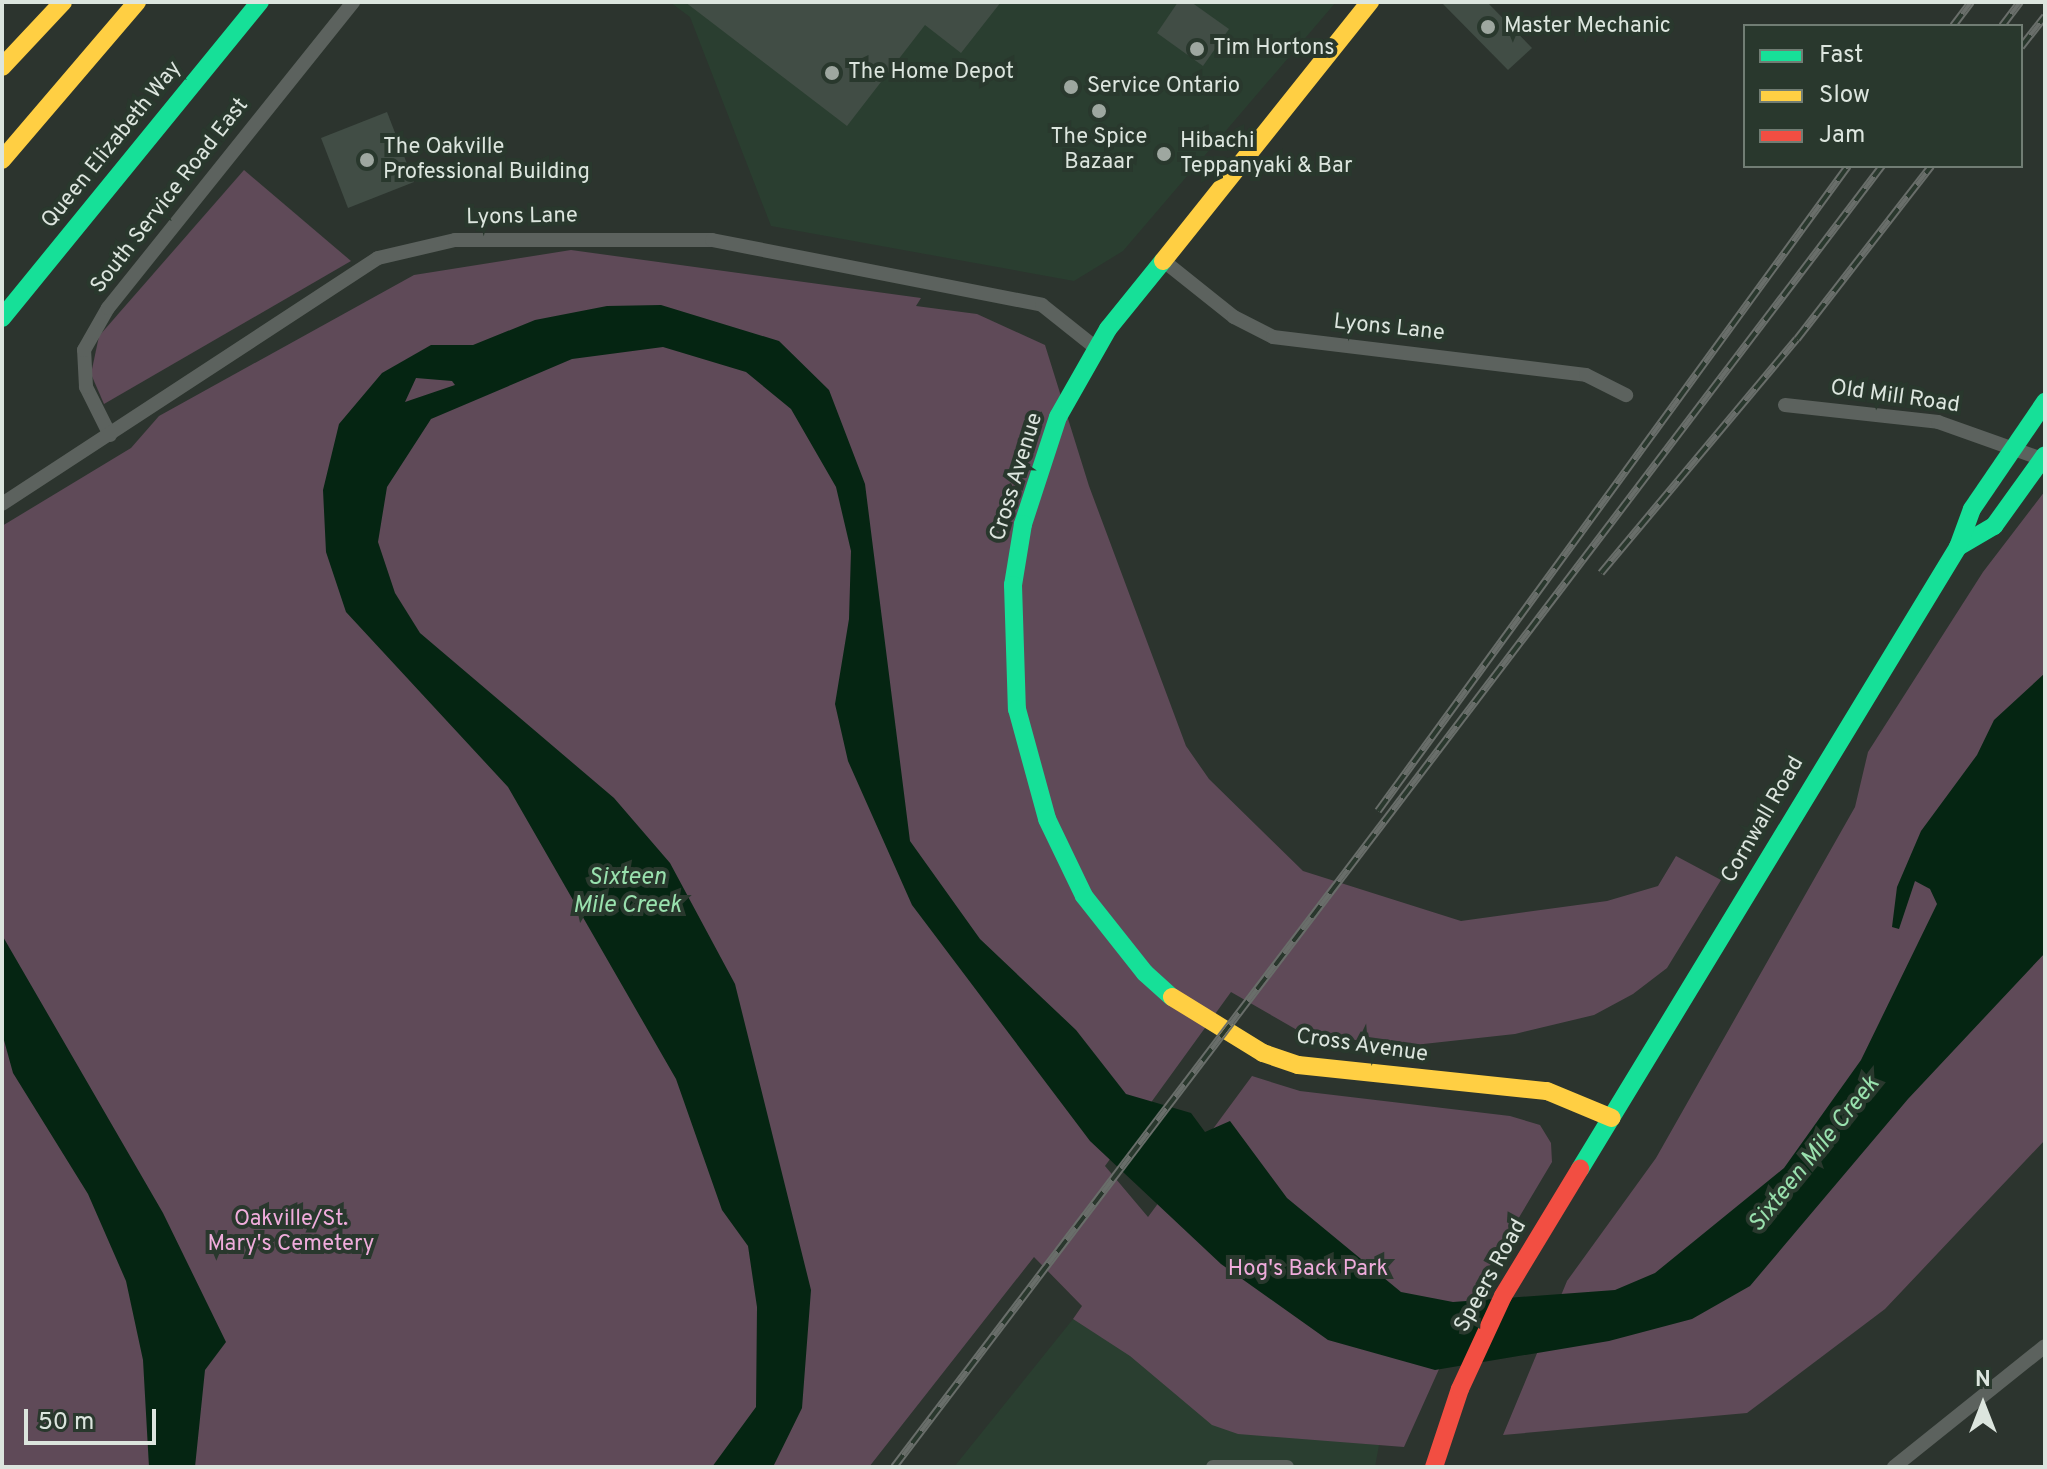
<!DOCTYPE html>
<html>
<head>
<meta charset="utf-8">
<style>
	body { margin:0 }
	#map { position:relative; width:2047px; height:1469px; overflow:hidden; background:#2c342e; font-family:Overpass,sans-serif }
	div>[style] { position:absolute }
	.built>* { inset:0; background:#2a3e30 }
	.green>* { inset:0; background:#5f4a58 }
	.water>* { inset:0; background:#052512 }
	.building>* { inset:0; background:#414d45 }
	.street>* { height:14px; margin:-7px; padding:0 7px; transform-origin:7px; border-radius:7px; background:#5c625e }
	.fast>* { height:18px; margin:-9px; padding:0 9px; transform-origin:9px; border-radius:9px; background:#16e098 }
	.slow>* { height:18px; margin:-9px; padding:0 9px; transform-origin:9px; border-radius:9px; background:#ffcf43 }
	.jam>* { height:18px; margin:-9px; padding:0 9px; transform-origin:9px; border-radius:9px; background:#f24e42 }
	.rail>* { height:8px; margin-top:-4px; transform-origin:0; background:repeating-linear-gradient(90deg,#29382d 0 15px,#696e6a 0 30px); box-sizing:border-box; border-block:2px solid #696e6a }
	.dots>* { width:22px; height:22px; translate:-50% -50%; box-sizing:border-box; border:4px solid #29382d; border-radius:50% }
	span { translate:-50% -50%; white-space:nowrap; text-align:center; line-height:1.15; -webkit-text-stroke:8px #29382d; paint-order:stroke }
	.poi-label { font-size:22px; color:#dce5de }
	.left { translate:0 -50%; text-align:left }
	.street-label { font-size:22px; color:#dce5de }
	.park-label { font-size:22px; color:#f0acdc }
	.water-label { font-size:24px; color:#99e1ae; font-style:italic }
	.frame { position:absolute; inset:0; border:4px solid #dce5de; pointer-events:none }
	.legend { position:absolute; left:1743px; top:24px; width:280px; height:144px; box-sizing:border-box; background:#29382d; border:2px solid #717d74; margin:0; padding:10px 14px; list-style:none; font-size:24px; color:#dce5de }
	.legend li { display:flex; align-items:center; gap:16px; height:40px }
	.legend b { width:40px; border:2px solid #717d74 }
	.north { position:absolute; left:1943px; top:1365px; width:80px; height:80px; -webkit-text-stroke:6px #29382d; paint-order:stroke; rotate:0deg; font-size:22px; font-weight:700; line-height:32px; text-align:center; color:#dce5de }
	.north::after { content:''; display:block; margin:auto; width:28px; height:36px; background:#dce5de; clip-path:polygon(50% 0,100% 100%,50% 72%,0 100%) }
	.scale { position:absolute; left:24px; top:1409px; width:132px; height:36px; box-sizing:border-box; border:4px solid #dce5de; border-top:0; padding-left:10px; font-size:24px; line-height:28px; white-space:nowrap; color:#dce5de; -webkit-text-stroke:6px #29382d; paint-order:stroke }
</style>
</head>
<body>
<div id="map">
	<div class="built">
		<i style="clip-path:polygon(670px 2px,1336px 2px,1123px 251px,1074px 281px,771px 226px,690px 17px)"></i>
		<i style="clip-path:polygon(1073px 1319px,1254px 1432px,1379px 1445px,1375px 1467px,954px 1467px)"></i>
	</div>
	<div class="green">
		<i style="clip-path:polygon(244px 170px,351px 261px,104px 404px,91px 374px,99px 336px)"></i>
		<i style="clip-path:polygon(571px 250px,921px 298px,916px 306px,977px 314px,1045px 345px,1089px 486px,1186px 746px,1209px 779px,1303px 871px,1461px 921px,1607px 901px,1658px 886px,1676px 856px,1721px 880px,1667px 968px,1633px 994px,1594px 1015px,1515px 1034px,1405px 1046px,1304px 1034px,1231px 992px,1105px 1166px,1148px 1217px,1252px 1076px,1300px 1091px,1510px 1116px,1540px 1125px,1551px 1143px,1552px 1162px,1471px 1298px,1404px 1447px,1238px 1434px,1212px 1425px,1130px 1356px,1073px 1319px,1082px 1306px,1034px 1257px,869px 1467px,2px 1467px,2px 526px,131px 448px,159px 416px,414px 275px)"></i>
		<i style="clip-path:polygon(2045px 491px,2045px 1140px,1885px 1309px,1747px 1413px,1503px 1435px,1567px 1281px,1656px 1158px,1855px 807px,1868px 752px,1983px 572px)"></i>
	</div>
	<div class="water">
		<i style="clip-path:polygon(evenodd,661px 305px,779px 341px,829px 390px,865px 484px,910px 841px,980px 939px,1076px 1030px,1126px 1094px,1191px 1113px,1205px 1132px,1230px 1121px,1287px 1198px,1401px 1292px,1453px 1302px,1615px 1290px,1655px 1273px,1784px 1168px,1861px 1060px,1937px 904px,1930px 889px,1915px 881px,1899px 929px,1892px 927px,1897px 887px,1921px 831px,1977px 755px,1994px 720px,2045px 673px,2045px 953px,1908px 1099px,1750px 1286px,1692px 1319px,1609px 1341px,1435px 1370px,1328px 1340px,1221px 1264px,1090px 1141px,912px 905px,848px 761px,835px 704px,849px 619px,851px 551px,836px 487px,791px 409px,746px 372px,663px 347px,572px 359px,431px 419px,387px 487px,378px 542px,395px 593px,420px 633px,614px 798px,670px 863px,735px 984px,811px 1290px,802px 1408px,773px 1467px,712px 1467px,756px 1407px,757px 1307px,748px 1246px,722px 1210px,676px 1079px,508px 787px,346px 612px,326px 552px,323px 490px,339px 424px,382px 373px,431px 345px,473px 345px,535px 320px,607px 306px,661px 305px,416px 378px,452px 381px,455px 385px,405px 402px,416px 378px)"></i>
		<i style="clip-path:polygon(2px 935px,163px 1213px,226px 1342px,205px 1370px,195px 1467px,149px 1467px,143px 1360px,126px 1281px,88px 1194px,13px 1073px,2px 1033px)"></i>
	</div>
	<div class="building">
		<i style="clip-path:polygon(685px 2px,1001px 2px,961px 53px,925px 25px,847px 126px)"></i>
		<i style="clip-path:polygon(1178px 2px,1191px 2px,1229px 29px,1203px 66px,1157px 33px)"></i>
		<i style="clip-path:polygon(1441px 2px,1487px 2px,1532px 48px,1508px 70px)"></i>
		<i style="clip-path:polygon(387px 112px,414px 182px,348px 208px,321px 138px)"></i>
	</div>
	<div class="street">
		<i style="left:1165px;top:262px;width:88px;rotate:38.6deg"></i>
		<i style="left:1234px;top:317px;width:44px;rotate:27.1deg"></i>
		<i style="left:1273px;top:337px;width:315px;rotate:6.9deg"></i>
		<i style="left:1586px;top:375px;width:45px;rotate:26.6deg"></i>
		<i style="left:1785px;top:405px;width:154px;rotate:6.3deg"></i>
		<i style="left:1938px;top:422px;width:110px;rotate:19.6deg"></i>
		<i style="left:110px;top:435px;width:54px;rotate:-116.6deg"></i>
		<i style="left:86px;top:387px;width:37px;rotate:-93deg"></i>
		<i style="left:84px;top:350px;width:48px;rotate:-60.3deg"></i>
		<i style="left:108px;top:308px;width:392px;rotate:-51.3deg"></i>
		<i style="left:2px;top:504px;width:449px;rotate:-33.2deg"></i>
		<i style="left:378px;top:258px;width:79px;rotate:-13.2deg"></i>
		<i style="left:455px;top:240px;width:257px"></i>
		<i style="left:712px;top:240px;width:336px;rotate:11.1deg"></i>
		<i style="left:1042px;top:305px;width:69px;rotate:38.5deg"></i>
		<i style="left:1213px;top:1467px;width:74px"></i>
		<i style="left:1894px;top:1467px;width:193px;rotate:-38.7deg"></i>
	</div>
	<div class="fast">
		<i style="left:1163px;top:261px;width:87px;rotate:129deg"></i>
		<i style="left:1108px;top:329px;width:101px;rotate:119.6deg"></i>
		<i style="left:1058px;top:417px;width:113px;rotate:108.1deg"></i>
		<i style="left:1023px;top:524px;width:62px;rotate:99.3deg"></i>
		<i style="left:1013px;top:585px;width:124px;rotate:88.2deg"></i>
		<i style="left:1017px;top:709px;width:114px;rotate:74.7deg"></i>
		<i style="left:1047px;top:819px;width:85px;rotate:64.3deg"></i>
		<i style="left:1084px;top:896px;width:98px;rotate:51.6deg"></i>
		<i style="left:1145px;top:973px;width:36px;rotate:42deg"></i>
		<i style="left:2px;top:318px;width:408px;rotate:-50.8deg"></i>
		<i style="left:1958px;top:547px;width:42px;rotate:-30.3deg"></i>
		<i style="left:1994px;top:526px;width:87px;rotate:-54.3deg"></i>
		<i style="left:1580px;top:1169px;width:728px;rotate:-58.71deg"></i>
		<i style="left:1958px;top:547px;width:40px;rotate:-69.8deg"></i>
		<i style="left:1972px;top:509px;width:130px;rotate:-55.7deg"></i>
	</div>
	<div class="slow">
		<i style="left:2px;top:67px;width:89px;rotate:-46.8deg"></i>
		<i style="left:2px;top:160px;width:208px;rotate:-49.5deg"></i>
		<i style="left:1163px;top:261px;width:332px;rotate:-51.4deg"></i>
		<i style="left:1172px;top:997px;width:107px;rotate:31.6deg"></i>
		<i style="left:1263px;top:1053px;width:37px;rotate:19deg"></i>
		<i style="left:1298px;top:1065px;width:250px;rotate:6deg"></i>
		<i style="left:1547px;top:1091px;width:70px;rotate:22.6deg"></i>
	</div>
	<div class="jam">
		<i style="left:1434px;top:1467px;width:82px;rotate:-71.6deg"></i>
		<i style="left:1460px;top:1389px;width:102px;rotate:-65.2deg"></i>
		<i style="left:1503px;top:1296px;width:149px;rotate:-58.8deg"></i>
	</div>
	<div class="rail">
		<i style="left:1953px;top:26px;width:30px;rotate:-53deg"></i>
		<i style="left:2002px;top:26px;width:30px;rotate:-53deg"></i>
		<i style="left:2021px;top:47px;width:39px;rotate:-52deg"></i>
		<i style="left:1601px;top:573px;width:305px;rotate:-50.1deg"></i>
		<i style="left:1797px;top:339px;width:219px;rotate:-52.2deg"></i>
		<i style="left:1378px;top:811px;width:798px;rotate:-53.92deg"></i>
		<i style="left:894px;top:1467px;width:1634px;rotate:-52.79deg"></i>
	</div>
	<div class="dots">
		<i style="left:1488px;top:27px;background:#9ea7a0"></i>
		<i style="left:1197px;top:49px;background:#9ea7a0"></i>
		<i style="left:832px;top:73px;background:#9ea7a0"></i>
		<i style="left:1071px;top:87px;background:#9ea7a0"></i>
		<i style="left:1099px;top:111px;background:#9ea7a0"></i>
		<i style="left:1164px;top:154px;background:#9ea7a0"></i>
		<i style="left:367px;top:160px;background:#9ea7a0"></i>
	</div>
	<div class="poi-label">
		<span class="left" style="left:1504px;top:27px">Master Mechanic</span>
		<span class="left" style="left:1213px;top:49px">Tim Hortons</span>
		<span class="left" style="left:848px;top:73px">The Home Depot</span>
		<span class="left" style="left:1087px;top:87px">Service Ontario</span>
		<span style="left:1099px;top:150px">The Spice<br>Bazaar</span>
		<span class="left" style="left:1180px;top:154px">Hibachi<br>Teppanyaki &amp; Bar</span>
		<span class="left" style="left:383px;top:160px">The Oakville<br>Professional Building</span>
	</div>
	<div class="street-label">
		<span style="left:112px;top:145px;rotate:-51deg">Queen Elizabeth Way</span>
		<span style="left:170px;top:196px;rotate:-52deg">South Service Road East</span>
		<span style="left:522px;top:217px;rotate:-1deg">Lyons Lane</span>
		<span style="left:1389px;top:328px;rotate:6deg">Lyons Lane</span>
		<span style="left:1895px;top:397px;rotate:8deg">Old Mill Road</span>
		<span style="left:1017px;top:477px;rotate:-73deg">Cross Avenue</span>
		<span style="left:1763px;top:820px;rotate:-60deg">Cornwall Road</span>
		<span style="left:1362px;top:1046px;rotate:8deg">Cross Avenue</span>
		<span style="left:1491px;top:1276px;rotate:-61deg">Speers Road</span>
	</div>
	<div class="park-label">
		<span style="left:291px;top:1232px">Oakville/St.<br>Mary's Cemetery</span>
		<span style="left:1308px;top:1270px">Hog's Back Park</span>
	</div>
	<div class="water-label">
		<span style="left:627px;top:893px">Sixteen<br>Mile Creek</span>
		<span style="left:1815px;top:1155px;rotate:-51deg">Sixteen Mile Creek</span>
	</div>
	<div class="frame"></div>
	<ul class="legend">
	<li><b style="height:10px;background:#16e098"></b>Fast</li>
	<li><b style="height:10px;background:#ffcf43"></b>Slow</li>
	<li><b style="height:10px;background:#f24e42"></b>Jam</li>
	</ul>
	<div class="north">N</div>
	<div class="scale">50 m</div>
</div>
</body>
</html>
